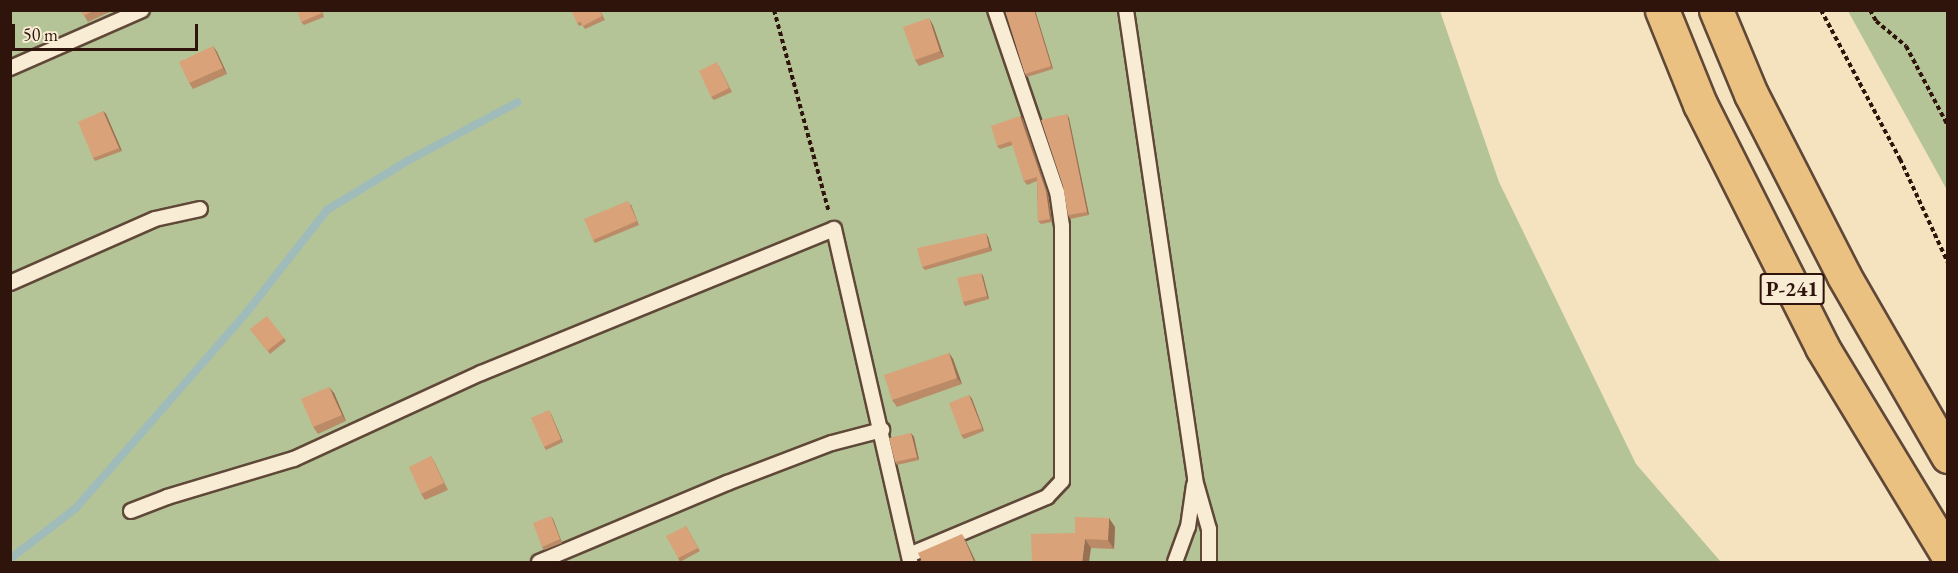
<!DOCTYPE html>
<html>
<head>
<meta charset="utf-8">
<style>
	body { margin:0 }
	#map { position:relative; width:1958px; height:573px; overflow:hidden; background:#f5e2bf; font-family:"EB Garamond",serif }
	div>[style] { position:absolute }
	.green>* { inset:0; background:#b5c497 }
	.stream>* { height:8px; margin:-4px; padding:0 4px; transform-origin:4px; border-radius:4px; background:#9fbcbb }
	.path>* { height:4px; margin-top:-2px; transform-origin:0; background:repeating-linear-gradient(90deg,#2e140b 0 4.5px,transparent 0 7.5px) }
	.roads { filter:drop-shadow(2px 0 #604838) drop-shadow(-2px 0 #604838) drop-shadow(0 2px #604838) drop-shadow(0 -2px #604838) }
	.lane>* { height:14px; margin:-7px; padding:0 7px; transform-origin:7px; border-radius:7px; background:#f8ecd5 }
	.highway>* { height:33px; margin:-16.5px; padding:0 16.5px; transform-origin:16.5px; border-radius:16.5px; background:#eac180 }
	.wall>* { inset:0; background:#bb8b68 }
	.shaded-wall>* { inset:0; background:#987155 }
	.building>* { inset:0; background:#d9a279 }
	span { translate:-50% -50%; white-space:nowrap; text-align:center; line-height:1.15; -webkit-text-stroke:6px #f8ecd5; paint-order:stroke }
	.shield-label span { padding:2px 4px; background:#f8ecd5; border:2px solid; border-radius:4px; -webkit-text-stroke-width:0 }
	.shield-label { font-size:21px; color:#2e140b; font-weight:700 }
	.frame { position:absolute; inset:0; border:12px solid #2e140b; pointer-events:none }
	.scale { position:absolute; left:12px; top:24px; width:186px; height:27px; box-sizing:border-box; border:3px solid #2e140b; border-top:0; padding-left:8px; font-size:18px; line-height:21px; white-space:nowrap; color:#2e140b; -webkit-text-stroke:4px #f8ecd5; paint-order:stroke }
</style>
</head>
<body>
<div id="map">
	<div class="green">
		<i style="clip-path:polygon(10px 11px,1440px 11px,1499px 182px,1636px 464px,1721px 562px,11px 562px)"></i>
		<i style="clip-path:polygon(1848px 11px,1947px 11px,1947px 190px)"></i>
	</div>
	<div class="stream">
		<i style="left:10px;top:559px;width:83px;rotate:-37.7deg"></i>
		<i style="left:76px;top:508px;width:260px;rotate:-48.9deg"></i>
		<i style="left:247px;top:312px;width:130px;rotate:-51.9deg"></i>
		<i style="left:327px;top:210px;width:96px;rotate:-31.4deg"></i>
		<i style="left:409px;top:160px;width:123px;rotate:-28deg"></i>
	</div>
	<div class="path">
		<i style="left:774px;top:10px;width:209px;rotate:74.8deg"></i>
		<i style="left:1821px;top:10px;width:169px;rotate:62.1deg"></i>
		<i style="left:1900px;top:159px;width:115px;rotate:65.2deg"></i>
		<i style="left:1870px;top:10px;width:13px;rotate:61deg"></i>
		<i style="left:1876px;top:21px;width:39px;rotate:40deg"></i>
		<i style="left:1906px;top:46px;width:90px;rotate:62.3deg"></i>
	</div>
	<div class="roads">
		<div class="lane">
			<i style="left:1126px;top:10px;width:475px;rotate:81.6deg"></i>
			<i style="left:1195px;top:480px;width:51px;rotate:74.1deg"></i>
			<i style="left:1209px;top:529px;width:33px;rotate:90deg"></i>
			<i style="left:10px;top:68px;width:144px;rotate:-23.7deg"></i>
			<i style="left:10px;top:283px;width:158px;rotate:-23.8deg"></i>
			<i style="left:155px;top:219px;width:46px;rotate:-12.5deg"></i>
			<i style="left:131px;top:511px;width:39px;rotate:-21deg"></i>
			<i style="left:167px;top:497px;width:133px;rotate:-16.7deg"></i>
			<i style="left:294px;top:459px;width:206px;rotate:-24.7deg"></i>
			<i style="left:481px;top:373px;width:381px;rotate:-22.2deg"></i>
			<i style="left:834px;top:229px;width:342px;rotate:77.1deg"></i>
			<i style="left:909px;top:555px;width:150px;rotate:-22.8deg"></i>
			<i style="left:1047px;top:497px;width:22px;rotate:-47deg"></i>
			<i style="left:1062px;top:481px;width:255px;rotate:-90deg"></i>
			<i style="left:1062px;top:226px;width:34px;rotate:-98deg"></i>
			<i style="left:1057px;top:192px;width:192px;rotate:-108.8deg"></i>
			<i style="left:539px;top:562px;width:204px;rotate:-22.8deg"></i>
			<i style="left:727px;top:483px;width:112px;rotate:-20.9deg"></i>
			<i style="left:832px;top:443px;width:52px;rotate:-14.6deg"></i>
			<i style="left:1175px;top:562px;width:37px;rotate:-70deg"></i>
			<i style="left:1188px;top:527px;width:42px;rotate:-81.9deg"></i>
		</div>
		<div class="highway">
			<i style="left:1662px;top:10px;width:101px;rotate:68deg"></i>
			<i style="left:1700px;top:104px;width:272px;rotate:63.3deg"></i>
			<i style="left:1822px;top:347px;width:243px;rotate:58.8deg"></i>
			<i style="left:1716px;top:10px;width:91px;rotate:67.4deg"></i>
			<i style="left:1751px;top:94px;width:204px;rotate:62.9deg"></i>
			<i style="left:1844px;top:276px;width:208px;rotate:60deg"></i>
		</div>
	</div>
	<div class="wall">
		<i style="clip-path:polygon(81px 10px,114px 10px,88px 22px)"></i>
		<i style="clip-path:polygon(322px 10px,324px 17px,304px 25px,301px 22px)"></i>
		<i style="clip-path:polygon(600px 10px,605px 20px,585px 29px,582px 25px,579px 26px,577px 23px)"></i>
		<i style="clip-path:polygon(1005px 10px,1035px 10px,1053px 69px,1027px 77px,1025px 74px)"></i>
		<i style="clip-path:polygon(933px 25px,944px 57px,919px 66px,915px 60px)"></i>
		<i style="clip-path:polygon(213px 46px,217px 52px,227px 74px,193px 89px,189px 83px)"></i>
		<i style="clip-path:polygon(719px 66px,732px 92px,714px 100px,711px 97px)"></i>
		<i style="clip-path:polygon(103px 111px,106px 114px,122px 151px,95px 161px,93px 158px)"></i>
		<i style="clip-path:polygon(1020px 116px,1023px 119px,1048px 194px,1052px 222px,1041px 224px,1038px 221px,1037px 181px,1027px 185px,1024px 181px,1013px 145px,1000px 149px,997px 146px)"></i>
		<i style="clip-path:polygon(1069px 118px,1089px 215px,1070px 219px,1068px 215px)"></i>
		<i style="clip-path:polygon(631px 204px,639px 225px,595px 243px,593px 240px)"></i>
		<i style="clip-path:polygon(988px 237px,992px 251px,925px 270px,922px 267px)"></i>
		<i style="clip-path:polygon(983px 276px,989px 299px,965px 306px,963px 302px)"></i>
		<i style="clip-path:polygon(250px 329px,284px 338px,286px 341px,270px 354px)"></i>
		<i style="clip-path:polygon(949px 353px,953px 359px,962px 384px,897px 407px,892px 400px)"></i>
		<i style="clip-path:polygon(334px 393px,346px 421px,318px 434px,313px 427px)"></i>
		<i style="clip-path:polygon(969px 395px,972px 399px,984px 431px,964px 439px,961px 435px)"></i>
		<i style="clip-path:polygon(551px 414px,563px 442px,546px 450px,544px 447px)"></i>
		<i style="clip-path:polygon(911px 433px,914px 437px,919px 460px,897px 465px,895px 462px)"></i>
		<i style="clip-path:polygon(431px 456px,435px 463px,448px 490px,425px 500px,421px 494px)"></i>
		<i style="clip-path:polygon(553px 519px,562px 543px,544px 550px,542px 547px)"></i>
		<i style="clip-path:polygon(686px 526px,700px 551px,680px 562px,678px 558px)"></i>
		<i style="clip-path:polygon(1115px 527px,1114px 549px,1091px 548px,1075px 533px)"></i>
	</div>
	<div class="shaded-wall">
		<i style="clip-path:polygon(1034px 10px,1035px 10px,1053px 69px,1051px 66px)"></i>
		<i style="clip-path:polygon(929px 18px,933px 25px,944px 57px,940px 51px)"></i>
		<i style="clip-path:polygon(213px 46px,217px 52px,227px 74px,223px 68px)"></i>
		<i style="clip-path:polygon(103px 111px,106px 114px,122px 151px,119px 148px)"></i>
		<i style="clip-path:polygon(1067px 114px,1069px 118px,1089px 215px,1087px 212px)"></i>
		<i style="clip-path:polygon(1020px 116px,1023px 119px,1048px 194px,1052px 222px,1050px 219px)"></i>
		<i style="clip-path:polygon(986px 233px,988px 237px,992px 251px,989px 247px)"></i>
		<i style="clip-path:polygon(981px 273px,983px 276px,989px 299px,987px 296px)"></i>
		<i style="clip-path:polygon(949px 353px,953px 359px,962px 384px,957px 378px)"></i>
		<i style="clip-path:polygon(329px 387px,334px 393px,346px 421px,342px 415px)"></i>
		<i style="clip-path:polygon(969px 395px,972px 399px,984px 431px,982px 428px)"></i>
		<i style="clip-path:polygon(549px 410px,551px 414px,563px 442px,561px 439px)"></i>
		<i style="clip-path:polygon(911px 433px,914px 437px,919px 460px,917px 457px)"></i>
		<i style="clip-path:polygon(551px 516px,553px 519px,562px 543px,560px 539px)"></i>
		<i style="clip-path:polygon(1109px 518px,1115px 527px,1114px 549px,1108px 540px)"></i>
		<i style="clip-path:polygon(962px 534px,966px 541px,976px 562px,974px 562px)"></i>
		<i style="clip-path:polygon(1085px 539px,1091px 548px,1089px 562px,1082px 562px)"></i>
	</div>
	<div class="building">
		<i style="clip-path:polygon(81px 10px,95px 10px,83px 16px)"></i>
		<i style="clip-path:polygon(297px 10px,321px 10px,322px 13px,301px 22px)"></i>
		<i style="clip-path:polygon(571px 10px,600px 10px,602px 16px,583px 26px,580px 21px,577px 23px)"></i>
		<i style="clip-path:polygon(1005px 10px,1034px 10px,1051px 66px,1025px 74px)"></i>
		<i style="clip-path:polygon(929px 18px,940px 51px,915px 60px,903px 27px)"></i>
		<i style="clip-path:polygon(213px 46px,223px 68px,189px 83px,179px 62px)"></i>
		<i style="clip-path:polygon(717px 62px,729px 88px,711px 97px,699px 71px)"></i>
		<i style="clip-path:polygon(103px 111px,119px 148px,93px 158px,78px 122px)"></i>
		<i style="clip-path:polygon(1067px 114px,1087px 212px,1068px 215px,1063px 186px,1041px 120px)"></i>
		<i style="clip-path:polygon(1020px 116px,1046px 191px,1050px 219px,1038px 221px,1037px 177px,1024px 181px,1011px 141px,997px 146px,991px 126px)"></i>
		<i style="clip-path:polygon(628px 201px,637px 221px,593px 240px,584px 219px)"></i>
		<i style="clip-path:polygon(986px 233px,989px 247px,922px 267px,917px 248px)"></i>
		<i style="clip-path:polygon(981px 273px,987px 296px,963px 302px,957px 278px)"></i>
		<i style="clip-path:polygon(267px 316px,284px 338px,267px 351px,250px 329px)"></i>
		<i style="clip-path:polygon(949px 353px,957px 378px,892px 400px,884px 375px)"></i>
		<i style="clip-path:polygon(329px 387px,342px 415px,313px 427px,301px 399px)"></i>
		<i style="clip-path:polygon(969px 395px,982px 428px,961px 435px,949px 403px)"></i>
		<i style="clip-path:polygon(549px 410px,561px 439px,544px 447px,531px 418px)"></i>
		<i style="clip-path:polygon(911px 433px,917px 457px,895px 462px,889px 438px)"></i>
		<i style="clip-path:polygon(431px 456px,444px 483px,421px 494px,409px 467px)"></i>
		<i style="clip-path:polygon(551px 516px,560px 539px,542px 547px,533px 523px)"></i>
		<i style="clip-path:polygon(1075px 517px,1109px 518px,1108px 540px,1085px 539px,1082px 562px,1032px 562px,1031px 534px,1075px 533px)"></i>
		<i style="clip-path:polygon(686px 526px,698px 548px,678px 558px,666px 536px)"></i>
		<i style="clip-path:polygon(962px 534px,974px 562px,922px 562px,918px 553px)"></i>
	</div>
	<div class="shield-label">
		<span style="left:1792px;top:289px">Р-241</span>
	</div>
	<div class="frame"></div>
	<div class="scale">50 m</div>
</div>
</body>
</html>
